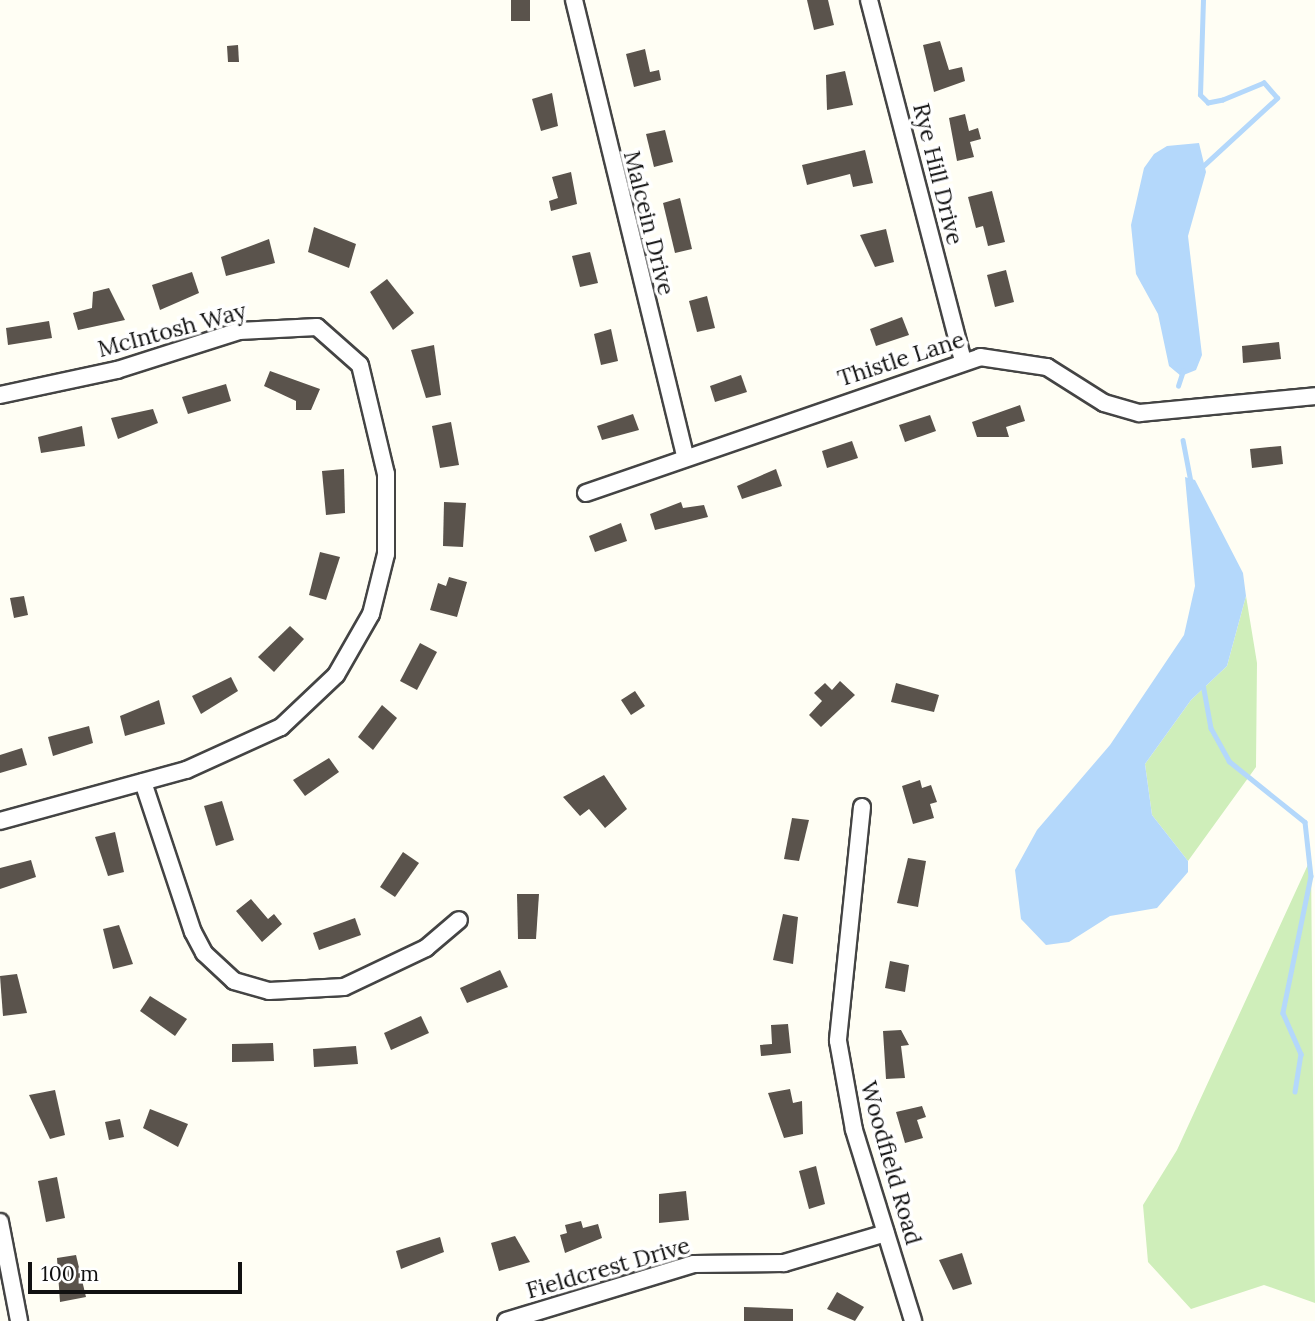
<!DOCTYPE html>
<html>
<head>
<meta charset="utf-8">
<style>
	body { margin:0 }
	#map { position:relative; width:1315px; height:1321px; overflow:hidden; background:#fffef4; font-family:Lora,serif }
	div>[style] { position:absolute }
	.green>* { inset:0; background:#cfeeba }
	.water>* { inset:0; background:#b4d8fb }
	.stream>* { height:4.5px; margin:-2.25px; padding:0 2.25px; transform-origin:2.25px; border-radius:2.25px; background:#b4d8fb }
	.building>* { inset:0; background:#5a534c }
	.roads { filter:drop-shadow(2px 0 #444) drop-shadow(-2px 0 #444) drop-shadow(0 2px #444) drop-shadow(0 -2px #444) }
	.minor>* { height:16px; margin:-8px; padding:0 8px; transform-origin:8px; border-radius:8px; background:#fff }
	span { translate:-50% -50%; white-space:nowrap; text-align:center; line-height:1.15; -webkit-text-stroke:7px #fff; paint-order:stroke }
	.street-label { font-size:23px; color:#111 }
	.scale { position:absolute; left:28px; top:1262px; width:214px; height:32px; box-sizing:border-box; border:4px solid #111; border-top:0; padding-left:9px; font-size:21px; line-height:24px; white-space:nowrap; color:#111; -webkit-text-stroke:5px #fff; paint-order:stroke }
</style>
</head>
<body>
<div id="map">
	<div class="green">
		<i style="clip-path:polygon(1246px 596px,1257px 663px,1256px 767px,1188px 861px,1152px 815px,1145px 764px,1191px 700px,1227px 666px)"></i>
		<i style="clip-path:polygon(1311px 858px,1315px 1303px,1264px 1285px,1191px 1309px,1148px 1262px,1143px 1205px,1177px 1150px)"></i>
	</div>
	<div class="water">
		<i style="clip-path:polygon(1199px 143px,1206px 172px,1188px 236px,1202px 355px,1196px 370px,1181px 376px,1169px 366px,1158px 314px,1136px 274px,1131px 225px,1144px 168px,1154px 154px,1167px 146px)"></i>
		<i style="clip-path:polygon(1185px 477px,1195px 480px,1243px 573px,1246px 596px,1227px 666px,1191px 700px,1145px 764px,1152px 815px,1188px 861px,1188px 872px,1157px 908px,1110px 916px,1069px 942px,1046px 945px,1021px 919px,1015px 870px,1037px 830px,1110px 745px,1184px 635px,1195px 586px)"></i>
	</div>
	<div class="stream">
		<i style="left:1202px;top:167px;width:102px;rotate:-42.6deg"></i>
		<i style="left:1277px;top:98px;width:20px;rotate:-131deg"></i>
		<i style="left:1264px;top:83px;width:44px;rotate:157.5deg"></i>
		<i style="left:1223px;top:100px;width:15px;rotate:169deg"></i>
		<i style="left:1208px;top:103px;width:11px;rotate:-135deg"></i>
		<i style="left:1200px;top:95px;width:95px;rotate:-88.2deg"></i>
		<i style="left:1178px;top:386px;width:16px;rotate:-72deg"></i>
		<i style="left:1183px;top:440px;width:43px;rotate:79.2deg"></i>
		<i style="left:1203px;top:684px;width:45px;rotate:79.7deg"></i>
		<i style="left:1211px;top:728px;width:38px;rotate:61deg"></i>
		<i style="left:1229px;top:761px;width:97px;rotate:38.8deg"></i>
		<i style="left:1305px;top:822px;width:54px;rotate:83.7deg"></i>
		<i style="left:1311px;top:876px;width:140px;rotate:101.6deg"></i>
		<i style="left:1283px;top:1013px;width:45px;rotate:66.3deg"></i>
		<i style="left:1301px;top:1054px;width:38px;rotate:99deg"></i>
	</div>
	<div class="building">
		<i style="clip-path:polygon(511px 0,530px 0,530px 21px,511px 21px)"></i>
		<i style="clip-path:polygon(807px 0,828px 0,834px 25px,814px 30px)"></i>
		<i style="clip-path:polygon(940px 41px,949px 70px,962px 67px,965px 81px,934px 92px,923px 45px)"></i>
		<i style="clip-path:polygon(238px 45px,239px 62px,228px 62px,227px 46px)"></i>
		<i style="clip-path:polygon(645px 49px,650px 72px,659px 70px,661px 80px,634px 87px,626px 54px)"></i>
		<i style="clip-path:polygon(845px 71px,853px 105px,827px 110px,826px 75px)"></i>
		<i style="clip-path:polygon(552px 93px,558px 126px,541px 131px,532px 99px)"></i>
		<i style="clip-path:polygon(965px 114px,969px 131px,978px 128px,981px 139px,970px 142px,974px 157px,957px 161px,949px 118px)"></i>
		<i style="clip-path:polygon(665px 130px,673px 162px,654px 167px,646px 134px)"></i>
		<i style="clip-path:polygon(865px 150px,873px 183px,853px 187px,850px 174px,807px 185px,802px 165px)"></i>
		<i style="clip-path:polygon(571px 172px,577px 204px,551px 211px,549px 201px,558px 198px,552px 177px)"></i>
		<i style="clip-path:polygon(992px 191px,1005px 242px,988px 246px,983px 226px,976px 228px,968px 197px)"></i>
		<i style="clip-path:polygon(680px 198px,692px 249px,675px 253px,663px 203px)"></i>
		<i style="clip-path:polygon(314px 227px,356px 244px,349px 268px,308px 252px)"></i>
		<i style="clip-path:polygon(886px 229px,894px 262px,875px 267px,860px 235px)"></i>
		<i style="clip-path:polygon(269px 239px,275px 263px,226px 276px,221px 257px)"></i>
		<i style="clip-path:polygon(590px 252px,598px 283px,580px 287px,572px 256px)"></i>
		<i style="clip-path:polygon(1006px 270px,1014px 302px,995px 307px,987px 275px)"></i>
		<i style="clip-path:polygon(192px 272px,199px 293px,160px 310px,152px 285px)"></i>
		<i style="clip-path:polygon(387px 279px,414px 313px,393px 330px,370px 292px)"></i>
		<i style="clip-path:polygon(109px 288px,125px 320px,78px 330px,73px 313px,92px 308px,93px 292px)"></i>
		<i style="clip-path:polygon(707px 296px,715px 328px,697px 332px,689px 301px)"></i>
		<i style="clip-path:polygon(902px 317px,909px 335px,876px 346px,870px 329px)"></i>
		<i style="clip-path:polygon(49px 321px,52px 338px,8px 345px,6px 328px)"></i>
		<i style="clip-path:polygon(611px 329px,618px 361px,601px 365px,594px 334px)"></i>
		<i style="clip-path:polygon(1279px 342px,1281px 359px,1243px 363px,1242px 346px)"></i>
		<i style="clip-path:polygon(434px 345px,441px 395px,426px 398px,411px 350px)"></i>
		<i style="clip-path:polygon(270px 371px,320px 389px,311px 410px,296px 410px,296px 401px,264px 386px)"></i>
		<i style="clip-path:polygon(741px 375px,747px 392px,715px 402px,710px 386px)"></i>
		<i style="clip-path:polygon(226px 384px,231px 401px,188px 414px,182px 397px)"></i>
		<i style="clip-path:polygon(1020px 405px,1025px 421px,1006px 427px,1009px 437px,977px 437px,972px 422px)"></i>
		<i style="clip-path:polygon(153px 409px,158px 423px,118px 439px,111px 418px)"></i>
		<i style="clip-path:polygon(633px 414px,639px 430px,602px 440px,597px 426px)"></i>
		<i style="clip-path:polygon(930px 415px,936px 431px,905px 442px,899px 425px)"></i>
		<i style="clip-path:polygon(451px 422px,459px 465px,440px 468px,432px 426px)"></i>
		<i style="clip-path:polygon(82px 426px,85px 446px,41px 453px,38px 437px)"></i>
		<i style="clip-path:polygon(852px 441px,858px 458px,827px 468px,822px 451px)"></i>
		<i style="clip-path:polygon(1281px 446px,1283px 464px,1252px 468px,1250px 449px)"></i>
		<i style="clip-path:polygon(344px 469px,345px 513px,326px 515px,322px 471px)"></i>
		<i style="clip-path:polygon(776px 469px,782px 486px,742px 499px,737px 486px)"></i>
		<i style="clip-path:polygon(444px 502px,466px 503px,463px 547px,443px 546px)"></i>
		<i style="clip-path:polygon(681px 502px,683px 508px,704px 505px,708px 517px,655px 530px,650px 514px)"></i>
		<i style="clip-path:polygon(621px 523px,627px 541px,595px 552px,589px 536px)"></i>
		<i style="clip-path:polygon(320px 552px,340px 557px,326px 600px,309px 595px)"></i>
		<i style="clip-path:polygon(449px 577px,467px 582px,457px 617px,430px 610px,438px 583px,446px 586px)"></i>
		<i style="clip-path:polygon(24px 596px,28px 615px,14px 618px,10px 598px)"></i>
		<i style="clip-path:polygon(290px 626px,304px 639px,274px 672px,258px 657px)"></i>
		<i style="clip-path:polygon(420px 643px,437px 652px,417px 690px,400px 681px)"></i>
		<i style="clip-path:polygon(231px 677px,238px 691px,201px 714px,192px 696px)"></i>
		<i style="clip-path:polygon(840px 681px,855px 695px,821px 727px,809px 715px,822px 701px,814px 693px,825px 683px,832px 690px)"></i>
		<i style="clip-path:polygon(896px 683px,939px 695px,934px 712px,891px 702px)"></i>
		<i style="clip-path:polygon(635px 691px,645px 706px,631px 715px,621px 700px)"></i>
		<i style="clip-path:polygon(159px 700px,165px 724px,125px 736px,120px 716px)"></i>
		<i style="clip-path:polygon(382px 705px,397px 718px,373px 750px,358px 737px)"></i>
		<i style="clip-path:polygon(89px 726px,93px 743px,53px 756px,48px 737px)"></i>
		<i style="clip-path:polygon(22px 748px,27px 765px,0 773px,0 755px)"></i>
		<i style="clip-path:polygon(329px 758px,339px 772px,305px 796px,293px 780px)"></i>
		<i style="clip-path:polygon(604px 775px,627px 809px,605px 828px,589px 809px,580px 816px,563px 797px)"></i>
		<i style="clip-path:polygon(920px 780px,922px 788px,931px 785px,937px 802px,930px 804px,934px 818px,913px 824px,902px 786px)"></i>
		<i style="clip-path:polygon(222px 801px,234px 840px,216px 846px,204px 806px)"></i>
		<i style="clip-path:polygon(792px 818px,809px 820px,799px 861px,784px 859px)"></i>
		<i style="clip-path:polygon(115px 832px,124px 872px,108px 876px,95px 837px)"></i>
		<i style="clip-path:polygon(403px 852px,419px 863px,395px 897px,380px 887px)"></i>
		<i style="clip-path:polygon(908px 858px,926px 861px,918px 907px,897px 903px)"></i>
		<i style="clip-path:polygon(31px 860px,36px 877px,0 889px,0 868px)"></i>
		<i style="clip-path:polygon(517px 894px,539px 894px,536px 939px,518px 939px)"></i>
		<i style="clip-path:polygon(251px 899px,268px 919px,274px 914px,282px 924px,262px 942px,236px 911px)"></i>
		<i style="clip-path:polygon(783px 914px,798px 917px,793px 964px,773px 960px)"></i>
		<i style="clip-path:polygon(355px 918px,361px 935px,319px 950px,313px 933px)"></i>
		<i style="clip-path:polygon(119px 925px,133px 964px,113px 969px,103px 929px)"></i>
		<i style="clip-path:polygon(890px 961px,909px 965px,905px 992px,885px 988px)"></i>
		<i style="clip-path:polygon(500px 970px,508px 987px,467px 1003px,460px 988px)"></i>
		<i style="clip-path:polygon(17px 974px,27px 1013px,3px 1016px,0 976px)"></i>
		<i style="clip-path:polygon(150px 996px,187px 1019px,175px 1036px,140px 1011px)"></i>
		<i style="clip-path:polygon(421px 1016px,429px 1033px,391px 1050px,384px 1033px)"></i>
		<i style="clip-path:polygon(788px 1024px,791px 1053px,761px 1056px,760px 1045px,772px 1044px,771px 1025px)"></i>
		<i style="clip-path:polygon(901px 1030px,909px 1045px,901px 1046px,905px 1078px,886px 1079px,883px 1031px)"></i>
		<i style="clip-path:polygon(273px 1043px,274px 1061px,232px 1062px,232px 1044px)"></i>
		<i style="clip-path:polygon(356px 1046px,358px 1064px,314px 1067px,313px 1049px)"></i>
		<i style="clip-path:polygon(790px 1089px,793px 1103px,802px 1101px,803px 1134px,784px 1138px,768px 1093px)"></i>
		<i style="clip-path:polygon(55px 1090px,65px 1135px,50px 1139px,29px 1095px)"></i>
		<i style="clip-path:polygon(922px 1106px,926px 1117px,917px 1120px,923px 1138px,905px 1143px,896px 1112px)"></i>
		<i style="clip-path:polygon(150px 1109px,188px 1124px,178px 1147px,143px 1128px)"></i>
		<i style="clip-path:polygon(120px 1119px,124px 1137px,109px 1140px,105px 1122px)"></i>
		<i style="clip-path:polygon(816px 1166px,825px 1204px,809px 1209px,799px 1171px)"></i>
		<i style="clip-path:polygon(57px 1177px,65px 1218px,46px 1222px,38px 1181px)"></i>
		<i style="clip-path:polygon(686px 1191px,689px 1220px,659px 1223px,659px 1194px)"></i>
		<i style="clip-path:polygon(581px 1221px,583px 1228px,598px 1224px,602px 1238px,565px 1253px,560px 1235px,567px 1233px,565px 1225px)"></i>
		<i style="clip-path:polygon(515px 1236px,530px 1262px,499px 1271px,491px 1243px)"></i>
		<i style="clip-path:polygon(440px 1237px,444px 1252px,401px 1269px,396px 1251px)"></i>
		<i style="clip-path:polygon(962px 1253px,972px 1284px,953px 1290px,939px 1260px)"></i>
		<i style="clip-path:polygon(76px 1255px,86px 1297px,60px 1302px,57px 1258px)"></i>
		<i style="clip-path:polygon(837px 1292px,864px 1307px,855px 1321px,827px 1309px)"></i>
		<i style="clip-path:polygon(744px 1307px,793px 1309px,793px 1321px,744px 1321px)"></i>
	</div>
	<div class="roads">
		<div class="minor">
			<i style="left:574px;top:0;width:470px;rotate:76.3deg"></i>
			<i style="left:869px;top:0;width:372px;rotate:75.4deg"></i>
			<i style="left:0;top:395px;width:120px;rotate:-12.1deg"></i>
			<i style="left:117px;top:370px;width:128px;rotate:-17.7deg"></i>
			<i style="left:239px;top:331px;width:78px;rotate:-2.9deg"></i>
			<i style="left:317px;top:327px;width:57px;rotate:41.5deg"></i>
			<i style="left:360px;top:365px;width:112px;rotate:76.6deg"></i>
			<i style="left:386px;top:474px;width:80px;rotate:90deg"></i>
			<i style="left:386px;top:554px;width:62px;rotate:104deg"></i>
			<i style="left:371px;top:614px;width:70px;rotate:119.8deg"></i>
			<i style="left:336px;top:675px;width:76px;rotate:136.6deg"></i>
			<i style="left:281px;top:727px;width:104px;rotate:155.6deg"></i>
			<i style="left:186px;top:770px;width:193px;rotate:164.7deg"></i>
			<i style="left:586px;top:493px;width:417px;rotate:-19deg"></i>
			<i style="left:980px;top:357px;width:68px;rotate:8.5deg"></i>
			<i style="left:1047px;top:367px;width:67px;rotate:32.3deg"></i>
			<i style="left:1104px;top:403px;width:37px;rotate:16deg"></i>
			<i style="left:1140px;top:413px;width:176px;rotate:-5.5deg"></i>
			<i style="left:143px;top:782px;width:158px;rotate:71.6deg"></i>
			<i style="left:193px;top:932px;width:24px;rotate:62deg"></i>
			<i style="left:204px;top:953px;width:41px;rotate:43deg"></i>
			<i style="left:234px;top:981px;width:36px;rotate:16deg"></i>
			<i style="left:269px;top:991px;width:75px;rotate:-3.1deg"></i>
			<i style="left:344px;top:987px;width:91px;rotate:-25.4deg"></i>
			<i style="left:426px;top:948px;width:43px;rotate:-40.3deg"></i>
			<i style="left:862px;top:807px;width:235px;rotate:95.9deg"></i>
			<i style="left:838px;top:1041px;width:90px;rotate:79.8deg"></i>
			<i style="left:854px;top:1130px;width:200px;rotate:72.8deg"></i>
			<i style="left:0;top:1222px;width:101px;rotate:79.1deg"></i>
			<i style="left:506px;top:1321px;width:196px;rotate:-16.9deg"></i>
			<i style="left:694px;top:1264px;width:90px;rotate:-0.6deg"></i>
			<i style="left:784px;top:1263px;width:106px;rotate:-16.4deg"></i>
		</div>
	</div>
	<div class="street-label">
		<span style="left:938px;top:174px;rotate:76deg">Rye Hill Drive</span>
		<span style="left:649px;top:223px;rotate:76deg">Malcein Drive</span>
		<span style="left:172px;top:330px;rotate:-15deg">McIntosh Way</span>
		<span style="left:901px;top:359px;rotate:-18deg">Thistle Lane</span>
		<span style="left:891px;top:1163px;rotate:74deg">Woodfield Road</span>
		<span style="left:608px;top:1268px;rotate:-16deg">Fieldcrest Drive</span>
	</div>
	<div class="scale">100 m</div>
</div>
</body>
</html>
